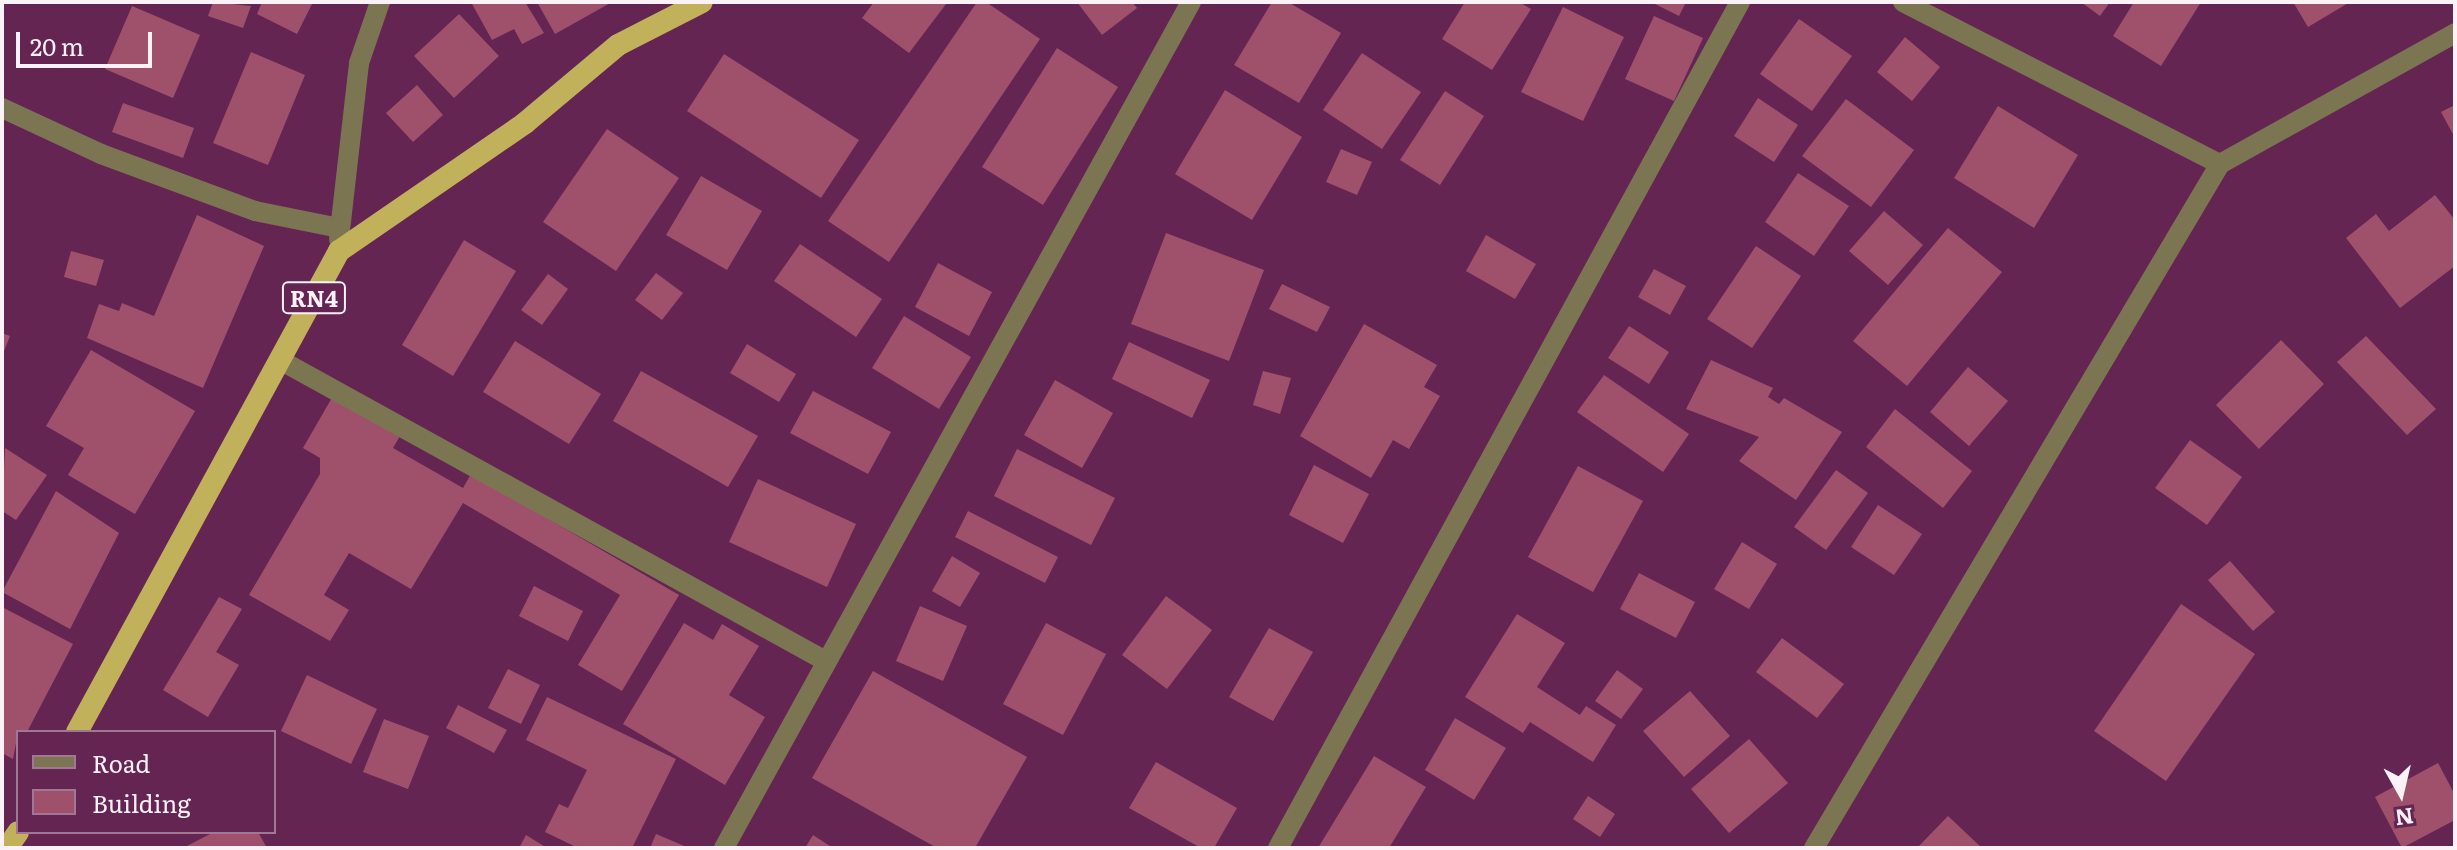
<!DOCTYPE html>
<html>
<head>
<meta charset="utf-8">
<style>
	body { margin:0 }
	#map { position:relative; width:2457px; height:850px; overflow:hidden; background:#642553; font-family:Literata,serif }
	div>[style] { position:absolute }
	.building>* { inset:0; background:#9f516b }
	.minor>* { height:20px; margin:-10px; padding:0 10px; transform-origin:10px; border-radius:10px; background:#7c7551 }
	.trunk>* { height:22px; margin:-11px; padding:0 11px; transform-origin:11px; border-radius:11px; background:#c0b15a }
	span { translate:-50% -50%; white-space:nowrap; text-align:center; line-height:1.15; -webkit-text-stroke:6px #642553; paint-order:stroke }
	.shield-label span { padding:2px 6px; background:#642553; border:2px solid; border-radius:6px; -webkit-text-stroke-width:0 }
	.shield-label { font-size:22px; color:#faf2f7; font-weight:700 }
	.frame { position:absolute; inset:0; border:4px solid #faf2f7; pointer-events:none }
	.legend { position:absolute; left:16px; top:730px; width:260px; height:104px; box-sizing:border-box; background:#642553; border:2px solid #a07795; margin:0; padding:10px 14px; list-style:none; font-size:24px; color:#faf2f7 }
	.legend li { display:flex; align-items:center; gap:16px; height:40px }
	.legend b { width:40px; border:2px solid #a07795 }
	.north { position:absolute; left:2361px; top:754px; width:80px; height:80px; -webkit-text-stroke:6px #642553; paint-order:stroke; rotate:172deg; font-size:22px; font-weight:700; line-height:32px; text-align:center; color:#faf2f7 }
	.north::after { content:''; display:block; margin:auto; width:28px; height:36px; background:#faf2f7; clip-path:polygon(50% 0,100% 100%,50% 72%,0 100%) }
	.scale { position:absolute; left:16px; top:32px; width:136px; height:36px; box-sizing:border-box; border:4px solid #faf2f7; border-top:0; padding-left:10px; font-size:24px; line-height:28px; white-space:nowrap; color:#faf2f7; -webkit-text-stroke:6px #642553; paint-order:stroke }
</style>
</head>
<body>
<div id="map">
	<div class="building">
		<i style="clip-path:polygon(213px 2px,251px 6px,243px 28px,208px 16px)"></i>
		<i style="clip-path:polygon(262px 2px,313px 2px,297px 34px,257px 14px)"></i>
		<i style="clip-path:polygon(471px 2px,525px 2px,544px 33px,522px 44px,514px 29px,492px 40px)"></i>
		<i style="clip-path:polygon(537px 2px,612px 2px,555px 34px)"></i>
		<i style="clip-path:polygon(874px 2px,943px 2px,946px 4px,909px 53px,862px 18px)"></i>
		<i style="clip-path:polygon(977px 2px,986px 2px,1040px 39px,889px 262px,828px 221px)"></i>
		<i style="clip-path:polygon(1077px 2px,1132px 2px,1137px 8px,1102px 35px)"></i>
		<i style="clip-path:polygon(1272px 2px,1288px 2px,1341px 33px,1299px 103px,1234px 65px)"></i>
		<i style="clip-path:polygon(1465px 2px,1519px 2px,1531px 9px,1492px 70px,1442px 39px)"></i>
		<i style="clip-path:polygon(1651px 2px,1686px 2px,1679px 16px)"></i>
		<i style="clip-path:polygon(2081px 2px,2110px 2px,2100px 16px)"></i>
		<i style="clip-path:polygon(2134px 2px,2201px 2px,2161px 66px,2113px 36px)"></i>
		<i style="clip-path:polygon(2293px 2px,2350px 2px,2308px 27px)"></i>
		<i style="clip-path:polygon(132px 6px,200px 35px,173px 98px,105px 69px)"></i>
		<i style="clip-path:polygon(1563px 7px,1624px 37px,1583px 121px,1521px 92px)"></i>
		<i style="clip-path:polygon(459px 14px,499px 56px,454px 98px,414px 56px)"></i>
		<i style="clip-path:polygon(1654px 16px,1703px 38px,1674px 101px,1625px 79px)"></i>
		<i style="clip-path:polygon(1799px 19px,1852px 56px,1812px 111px,1760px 74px)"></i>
		<i style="clip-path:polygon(1905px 37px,1940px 67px,1912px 101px,1877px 72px)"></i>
		<i style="clip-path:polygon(1057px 48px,1118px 87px,1043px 205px,982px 167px)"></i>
		<i style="clip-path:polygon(251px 52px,305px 75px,268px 165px,213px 143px)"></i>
		<i style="clip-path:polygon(1362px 53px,1421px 92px,1382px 149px,1323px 110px)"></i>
		<i style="clip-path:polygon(724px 54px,859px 140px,821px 198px,687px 111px)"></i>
		<i style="clip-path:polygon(417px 85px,443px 115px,413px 142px,386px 113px)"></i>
		<i style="clip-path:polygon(1225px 90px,1302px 137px,1252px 220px,1175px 174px)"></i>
		<i style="clip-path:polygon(1445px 91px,1484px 116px,1440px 185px,1400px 160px)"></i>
		<i style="clip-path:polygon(1758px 98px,1798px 125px,1774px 162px,1734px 136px)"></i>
		<i style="clip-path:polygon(1846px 99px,1914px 150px,1871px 207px,1802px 156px)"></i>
		<i style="clip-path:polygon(123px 103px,194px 128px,183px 158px,112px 132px)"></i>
		<i style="clip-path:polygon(2455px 105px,2455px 138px,2441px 112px)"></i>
		<i style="clip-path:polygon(1998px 106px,2078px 155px,2034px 228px,1954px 178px)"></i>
		<i style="clip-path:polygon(607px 129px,679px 178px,616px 271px,543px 222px)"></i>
		<i style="clip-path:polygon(1341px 149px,1372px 162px,1357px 195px,1326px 182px)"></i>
		<i style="clip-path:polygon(1798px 173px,1849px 206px,1814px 256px,1765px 222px)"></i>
		<i style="clip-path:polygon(701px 176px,762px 211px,727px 270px,666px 235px)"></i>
		<i style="clip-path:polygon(2435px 195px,2455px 220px,2455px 266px,2400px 308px,2346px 238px,2376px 214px,2389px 231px)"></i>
		<i style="clip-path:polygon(1884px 211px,1923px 245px,1888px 285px,1849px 251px)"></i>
		<i style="clip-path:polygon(197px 215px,264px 246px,203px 388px,87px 338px,99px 304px,119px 311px,122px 303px,154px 316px)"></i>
		<i style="clip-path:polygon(1948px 228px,2002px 272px,1907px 386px,1853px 341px)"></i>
		<i style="clip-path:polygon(1166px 233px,1264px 270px,1229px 361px,1131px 324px)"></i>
		<i style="clip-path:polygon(1486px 235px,1536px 264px,1515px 299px,1466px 271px)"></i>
		<i style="clip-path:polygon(464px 240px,516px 271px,453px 376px,402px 345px)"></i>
		<i style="clip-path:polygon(800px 244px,882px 299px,856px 337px,774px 281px)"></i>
		<i style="clip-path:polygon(1756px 246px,1801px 276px,1752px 348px,1707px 319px)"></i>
		<i style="clip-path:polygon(71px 251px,104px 260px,96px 286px,64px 277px)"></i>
		<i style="clip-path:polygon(938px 263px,992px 292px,969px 336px,915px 307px)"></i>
		<i style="clip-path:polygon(1654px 269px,1686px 286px,1670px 315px,1638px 297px)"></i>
		<i style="clip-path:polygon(656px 273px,683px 293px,662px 320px,635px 300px)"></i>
		<i style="clip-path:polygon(548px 274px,568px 289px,542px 325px,521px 310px)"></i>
		<i style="clip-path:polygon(1282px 284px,1330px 307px,1317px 332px,1269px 309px)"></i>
		<i style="clip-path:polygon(904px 316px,971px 357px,939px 409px,872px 368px)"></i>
		<i style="clip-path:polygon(1364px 324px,1437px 365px,1424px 387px,1440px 396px,1409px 449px,1393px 440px,1371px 478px,1300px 436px)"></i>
		<i style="clip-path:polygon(1629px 326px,1669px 352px,1649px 384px,1608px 358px)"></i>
		<i style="clip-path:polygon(2px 333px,10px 336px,2px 356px)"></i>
		<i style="clip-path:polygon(2366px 336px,2436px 409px,2407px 435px,2337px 362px)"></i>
		<i style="clip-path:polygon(2281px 340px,2324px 384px,2259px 449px,2216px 405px)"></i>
		<i style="clip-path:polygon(515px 341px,601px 394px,569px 444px,483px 392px)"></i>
		<i style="clip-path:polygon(1129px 342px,1210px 380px,1192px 418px,1112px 379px)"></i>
		<i style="clip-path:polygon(747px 344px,796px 374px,779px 402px,730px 373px)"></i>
		<i style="clip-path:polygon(91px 350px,195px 411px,135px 514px,68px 475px,84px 448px,46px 426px)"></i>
		<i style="clip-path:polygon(1711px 360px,1773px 388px,1768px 397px,1779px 404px,1784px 398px,1842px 432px,1796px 500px,1739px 461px,1759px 437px,1686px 409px)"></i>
		<i style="clip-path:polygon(1968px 367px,2008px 401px,1969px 446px,1930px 412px)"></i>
		<i style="clip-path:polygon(641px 371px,758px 436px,728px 487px,613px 421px)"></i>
		<i style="clip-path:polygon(1263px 371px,1291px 378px,1280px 414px,1253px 405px)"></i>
		<i style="clip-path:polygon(1604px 375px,1689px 434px,1663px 472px,1577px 412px)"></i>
		<i style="clip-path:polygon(1055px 380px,1113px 413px,1082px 468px,1024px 435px)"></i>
		<i style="clip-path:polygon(337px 389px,404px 429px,393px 448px,463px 488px,471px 474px,679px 595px,622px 691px,578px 665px,620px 595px,463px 503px,411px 589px,349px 553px,324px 595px,349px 610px,330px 641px,249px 595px,320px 474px,320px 458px,303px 448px)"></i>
		<i style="clip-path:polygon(813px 391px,891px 432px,868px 474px,790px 433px)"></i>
		<i style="clip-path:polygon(1895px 409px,1972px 471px,1943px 508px,1866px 447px)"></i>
		<i style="clip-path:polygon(2190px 440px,2242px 477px,2207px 525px,2155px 488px)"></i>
		<i style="clip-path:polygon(5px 448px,47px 475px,16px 520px,2px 511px)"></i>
		<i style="clip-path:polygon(1017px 449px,1115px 498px,1091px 545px,994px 496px)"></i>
		<i style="clip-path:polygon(1314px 465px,1369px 494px,1343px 543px,1289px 515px)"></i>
		<i style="clip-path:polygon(1578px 466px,1643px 501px,1593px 592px,1528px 557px)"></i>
		<i style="clip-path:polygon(1836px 470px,1868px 493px,1826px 550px,1794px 527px)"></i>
		<i style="clip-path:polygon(758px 479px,856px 524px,827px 587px,729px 542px)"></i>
		<i style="clip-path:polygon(56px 491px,119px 533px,70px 629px,2px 592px)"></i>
		<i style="clip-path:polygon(1878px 505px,1922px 534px,1894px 575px,1851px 547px)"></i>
		<i style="clip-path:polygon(968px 511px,1058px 557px,1045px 583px,955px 537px)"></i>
		<i style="clip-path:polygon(1742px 542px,1777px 564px,1749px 609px,1714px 589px)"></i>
		<i style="clip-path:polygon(952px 556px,980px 573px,960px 607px,932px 591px)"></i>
		<i style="clip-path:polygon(2230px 561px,2275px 612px,2253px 631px,2208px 580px)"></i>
		<i style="clip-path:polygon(1639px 573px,1695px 602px,1676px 638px,1620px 609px)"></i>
		<i style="clip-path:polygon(534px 586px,583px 611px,568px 641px,519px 616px)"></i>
		<i style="clip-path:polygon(1166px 596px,1212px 630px,1167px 689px,1122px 655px)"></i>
		<i style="clip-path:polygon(219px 597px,242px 609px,216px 652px,239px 665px,208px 717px,163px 690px)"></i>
		<i style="clip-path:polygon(2181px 604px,2255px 654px,2166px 781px,2094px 731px)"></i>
		<i style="clip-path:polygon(920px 606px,967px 626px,943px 681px,896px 661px)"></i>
		<i style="clip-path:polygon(2px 607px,73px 644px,27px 732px,18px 732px,13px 759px,2px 753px)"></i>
		<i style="clip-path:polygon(1517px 614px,1565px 643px,1537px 687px,1580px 715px,1586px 706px,1616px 725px,1593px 762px,1530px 722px,1523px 733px,1465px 697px)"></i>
		<i style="clip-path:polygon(684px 623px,713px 640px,722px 624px,759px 646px,729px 695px,765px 717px,725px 785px,623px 724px)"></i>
		<i style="clip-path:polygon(1046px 623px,1106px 654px,1063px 735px,1003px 704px)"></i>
		<i style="clip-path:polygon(1269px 628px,1313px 652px,1273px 721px,1229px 697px)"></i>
		<i style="clip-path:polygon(1782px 638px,1844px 684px,1817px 718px,1756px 672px)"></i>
		<i style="clip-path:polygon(508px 669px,540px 685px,521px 724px,488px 708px)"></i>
		<i style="clip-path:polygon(1617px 670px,1643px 689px,1621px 719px,1595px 701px)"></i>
		<i style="clip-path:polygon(873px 671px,1027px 757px,975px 848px,937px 848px,812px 778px)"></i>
		<i style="clip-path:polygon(307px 675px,377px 709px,351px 764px,281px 731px)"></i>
		<i style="clip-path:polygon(1690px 691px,1730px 736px,1684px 777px,1643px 731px)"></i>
		<i style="clip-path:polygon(547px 697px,676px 759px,632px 848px,578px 848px,545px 832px,559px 804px,568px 808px,587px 770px,526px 740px)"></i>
		<i style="clip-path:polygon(458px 705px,507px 730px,494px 753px,446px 728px)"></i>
		<i style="clip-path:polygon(1455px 718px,1506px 748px,1474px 800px,1425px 770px)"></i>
		<i style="clip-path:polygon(384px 719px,429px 736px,408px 789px,363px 772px)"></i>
		<i style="clip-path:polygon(1749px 739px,1788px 783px,1729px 833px,1691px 789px)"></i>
		<i style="clip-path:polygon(1374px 756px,1426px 787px,1389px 848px,1318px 848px)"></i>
		<i style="clip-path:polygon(1156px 762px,1237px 808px,1214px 848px,1201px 848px,1129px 808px)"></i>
		<i style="clip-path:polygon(2438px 763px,2455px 795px,2455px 820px,2402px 848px,2375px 797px)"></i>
		<i style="clip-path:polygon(1588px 796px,1615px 814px,1600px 837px,1573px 819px)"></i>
		<i style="clip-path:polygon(1948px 816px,1982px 848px,1917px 848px)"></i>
		<i style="clip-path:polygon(214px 832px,258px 832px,267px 848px,183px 848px)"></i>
		<i style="clip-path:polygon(656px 834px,689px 848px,650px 848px)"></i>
		<i style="clip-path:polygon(526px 835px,547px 848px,519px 848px)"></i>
		<i style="clip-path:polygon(813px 835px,833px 848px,805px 848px)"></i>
	</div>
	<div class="minor">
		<i style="left:1903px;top:2px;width:356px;rotate:27.1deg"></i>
		<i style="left:2px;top:108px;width:109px;rotate:24.9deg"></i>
		<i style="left:101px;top:154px;width:164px;rotate:20.3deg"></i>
		<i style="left:255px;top:211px;width:86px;rotate:11.4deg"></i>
		<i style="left:339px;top:239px;width:177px;rotate:-83.5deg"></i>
		<i style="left:359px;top:63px;width:65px;rotate:-71deg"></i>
		<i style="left:280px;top:360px;width:621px;rotate:28.88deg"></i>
		<i style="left:724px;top:848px;width:966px;rotate:-61.1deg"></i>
		<i style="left:1278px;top:848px;width:964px;rotate:-61.36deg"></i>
		<i style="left:1814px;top:848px;width:795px;rotate:-59.31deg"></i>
		<i style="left:2220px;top:164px;width:269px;rotate:-29.1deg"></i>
	</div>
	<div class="trunk">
		<i style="left:77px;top:732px;width:548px;rotate:-61.42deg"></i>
		<i style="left:339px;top:251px;width:226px;rotate:-34.5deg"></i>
		<i style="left:525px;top:123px;width:121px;rotate:-40deg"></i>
		<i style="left:618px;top:45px;width:94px;rotate:-27.1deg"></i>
		<i style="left:7px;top:848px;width:19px;rotate:-55deg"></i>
	</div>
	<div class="shield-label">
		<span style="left:314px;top:298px">RN4</span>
	</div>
	<div class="frame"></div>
	<ul class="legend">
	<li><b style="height:10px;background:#7c7551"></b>Road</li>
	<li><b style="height:22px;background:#9f516b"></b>Building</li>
	</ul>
	<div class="north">N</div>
	<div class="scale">20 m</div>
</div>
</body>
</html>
